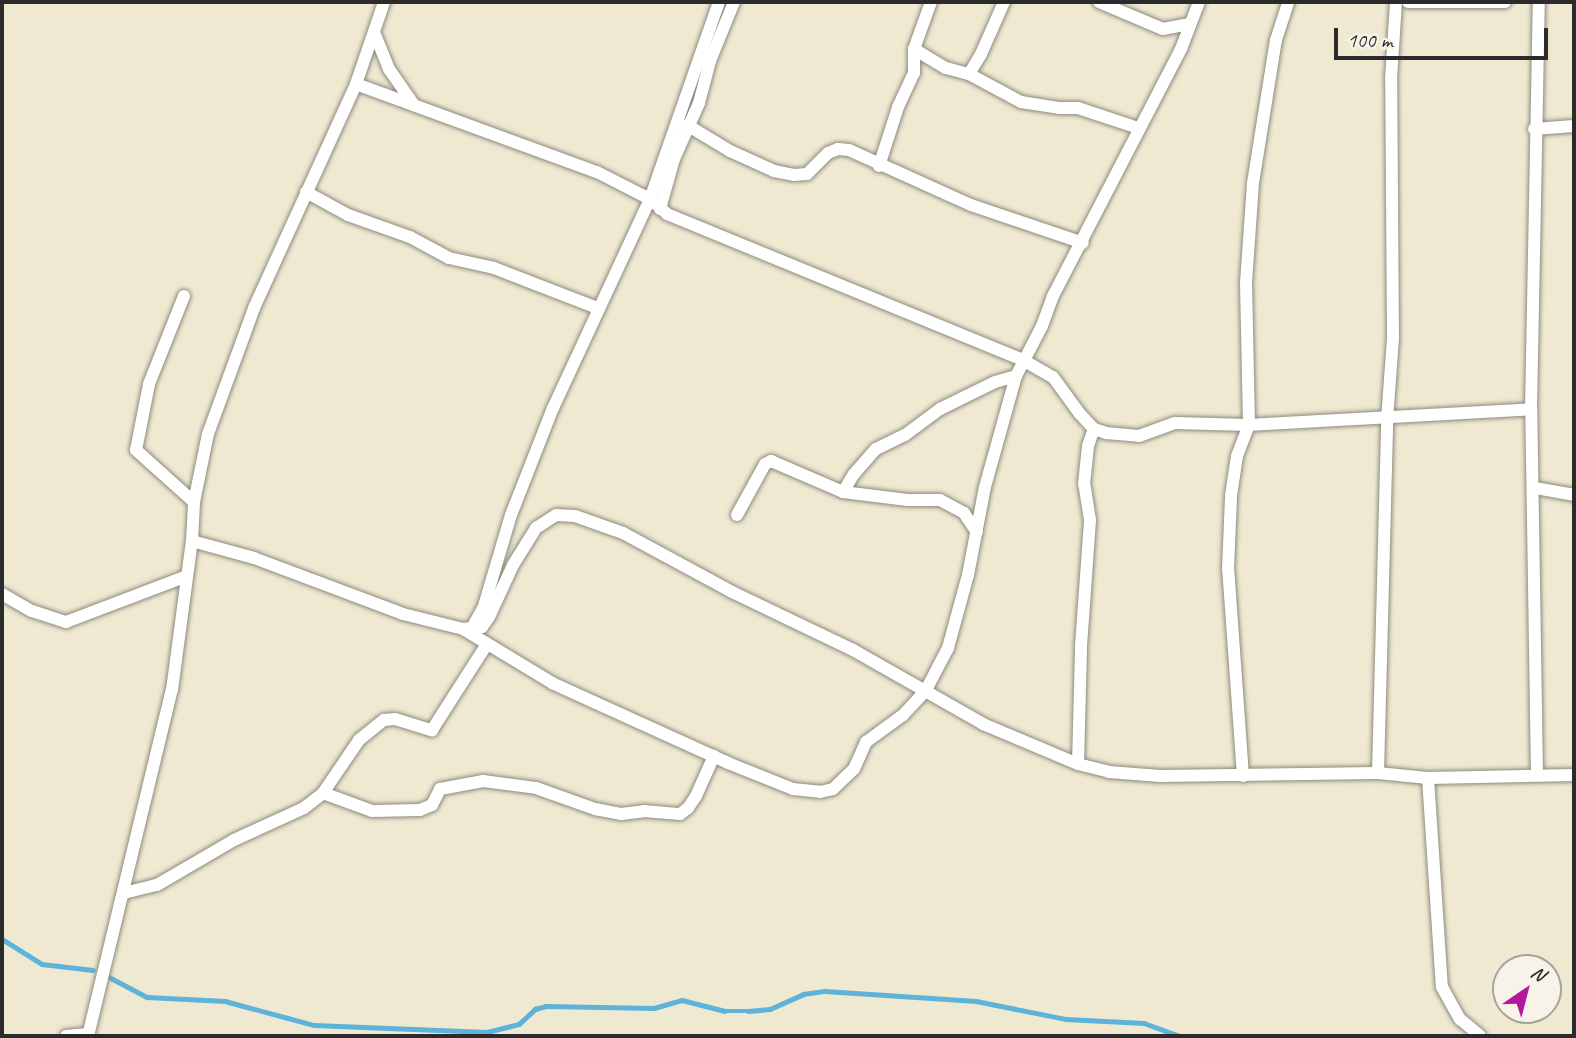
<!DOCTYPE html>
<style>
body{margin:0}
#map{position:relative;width:1576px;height:1038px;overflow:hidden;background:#efe9d2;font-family:Caveat,sans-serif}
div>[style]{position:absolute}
.stream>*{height:4.5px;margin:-2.25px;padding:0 2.25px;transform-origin:2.25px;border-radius:2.25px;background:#5db3d9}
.roads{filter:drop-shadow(0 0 2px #8d8a7e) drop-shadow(0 0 2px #8d8a7e)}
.minor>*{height:12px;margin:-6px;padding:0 6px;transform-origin:6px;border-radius:6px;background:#fff}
span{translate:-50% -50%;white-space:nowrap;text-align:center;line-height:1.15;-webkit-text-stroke:6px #f7f3e8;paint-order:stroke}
.frame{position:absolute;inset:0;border:4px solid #2b2b2b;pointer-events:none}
.north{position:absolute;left:1492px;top:954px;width:70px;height:70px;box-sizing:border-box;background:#f7f3e8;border:2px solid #a5a39c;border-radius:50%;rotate:35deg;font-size:19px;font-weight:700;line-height:28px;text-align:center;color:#2b2b2b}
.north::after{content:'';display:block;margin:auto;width:24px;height:32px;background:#b5179e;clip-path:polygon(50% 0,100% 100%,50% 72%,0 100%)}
.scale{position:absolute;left:1334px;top:28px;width:214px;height:32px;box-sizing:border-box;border:4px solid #2b2b2b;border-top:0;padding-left:9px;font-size:21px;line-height:24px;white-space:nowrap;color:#2b2b2b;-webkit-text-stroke:5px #f7f3e8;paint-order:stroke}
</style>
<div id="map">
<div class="stream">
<i style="left:2px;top:939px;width:47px;rotate:32deg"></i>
<i style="left:42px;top:964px;width:51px;rotate:6.7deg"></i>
<i style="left:109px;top:977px;width:43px;rotate:27.8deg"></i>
<i style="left:147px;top:997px;width:78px;rotate:2.9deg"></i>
<i style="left:225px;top:1001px;width:92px;rotate:15.1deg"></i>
<i style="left:314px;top:1025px;width:173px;rotate:2.3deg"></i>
<i style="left:487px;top:1032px;width:33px;rotate:-14deg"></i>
<i style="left:519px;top:1024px;width:22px;rotate:-43deg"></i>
<i style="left:535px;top:1009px;width:11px;rotate:-15deg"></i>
<i style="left:546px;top:1006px;width:108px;rotate:1.1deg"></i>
<i style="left:654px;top:1008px;width:29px;rotate:-16deg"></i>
<i style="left:682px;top:1000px;width:44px;rotate:14.3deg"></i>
<i style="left:725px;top:1011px;width:23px"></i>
<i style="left:748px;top:1011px;width:22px;rotate:-5deg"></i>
<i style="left:770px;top:1009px;width:36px;rotate:-24deg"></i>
<i style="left:803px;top:994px;width:22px;rotate:-8deg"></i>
<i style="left:825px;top:991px;width:151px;rotate:3.8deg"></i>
<i style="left:976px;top:1001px;width:92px;rotate:11.3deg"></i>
<i style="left:1066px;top:1019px;width:78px;rotate:2.9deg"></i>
<i style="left:1144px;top:1023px;width:38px;rotate:20deg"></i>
</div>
<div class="roads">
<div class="minor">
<i style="left:1099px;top:2px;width:69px;rotate:22.9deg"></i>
<i style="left:1163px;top:29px;width:26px;rotate:-11deg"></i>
<i style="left:1408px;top:2px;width:97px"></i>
<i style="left:374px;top:32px;width:40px;rotate:68deg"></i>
<i style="left:389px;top:69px;width:44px;rotate:55.2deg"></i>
<i style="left:914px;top:49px;width:37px;rotate:31deg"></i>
<i style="left:946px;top:68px;width:24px;rotate:15deg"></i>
<i style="left:969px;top:74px;width:59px;rotate:28.3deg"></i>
<i style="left:1021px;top:102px;width:38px;rotate:9deg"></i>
<i style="left:1059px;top:108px;width:19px"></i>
<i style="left:1078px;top:108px;width:63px;rotate:18.4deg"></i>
<i style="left:969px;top:74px;width:23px;rotate:-59deg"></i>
<i style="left:981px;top:54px;width:57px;rotate:-66.1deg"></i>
<i style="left:356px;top:84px;width:257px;rotate:20.1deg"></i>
<i style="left:597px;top:172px;width:59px;rotate:27deg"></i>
<i style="left:650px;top:199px;width:23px;rotate:41deg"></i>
<i style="left:667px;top:214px;width:385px;rotate:22.3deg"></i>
<i style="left:1023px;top:360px;width:34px;rotate:30deg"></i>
<i style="left:1053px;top:377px;width:46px;rotate:53.9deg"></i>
<i style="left:1080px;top:414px;width:21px;rotate:47deg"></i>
<i style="left:1094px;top:429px;width:13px;rotate:18deg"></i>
<i style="left:1106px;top:433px;width:33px;rotate:5deg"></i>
<i style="left:1139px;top:436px;width:38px;rotate:-20deg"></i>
<i style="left:1175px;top:423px;width:74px;rotate:1.5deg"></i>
<i style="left:1249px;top:425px;width:282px;rotate:-3.2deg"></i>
<i style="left:687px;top:125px;width:50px;rotate:31.2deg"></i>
<i style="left:730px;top:151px;width:48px;rotate:24.4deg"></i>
<i style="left:774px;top:171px;width:20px;rotate:11deg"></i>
<i style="left:794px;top:175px;width:13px;rotate:-4deg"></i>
<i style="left:807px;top:174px;width:30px;rotate:-45deg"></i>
<i style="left:828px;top:153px;width:11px;rotate:-22deg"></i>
<i style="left:838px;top:149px;width:11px;rotate:5deg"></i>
<i style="left:849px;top:150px;width:134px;rotate:24.3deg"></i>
<i style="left:971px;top:205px;width:118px;rotate:18.7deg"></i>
<i style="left:1534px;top:129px;width:40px;rotate:-4.3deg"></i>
<i style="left:879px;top:166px;width:62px;rotate:-72.1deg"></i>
<i style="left:898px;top:107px;width:38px;rotate:-65deg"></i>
<i style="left:914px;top:73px;width:24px;rotate:-90deg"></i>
<i style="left:914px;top:49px;width:50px;rotate:-70.1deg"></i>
<i style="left:306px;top:192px;width:48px;rotate:28.7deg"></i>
<i style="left:348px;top:215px;width:66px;rotate:19.5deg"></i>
<i style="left:410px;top:237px;width:44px;rotate:28.3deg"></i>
<i style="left:449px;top:258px;width:46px;rotate:12.5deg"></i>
<i style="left:494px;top:268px;width:110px;rotate:21.2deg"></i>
<i style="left:660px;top:209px;width:52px;rotate:-74.4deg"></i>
<i style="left:674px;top:159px;width:61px;rotate:-65.9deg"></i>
<i style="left:699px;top:103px;width:43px;rotate:-75.3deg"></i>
<i style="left:710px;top:61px;width:64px;rotate:-67.9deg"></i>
<i style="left:184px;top:296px;width:95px;rotate:111.7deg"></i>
<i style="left:149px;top:384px;width:67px;rotate:101.1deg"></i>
<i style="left:136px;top:450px;width:78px;rotate:41.9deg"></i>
<i style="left:1535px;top:488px;width:40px;rotate:10deg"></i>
<i style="left:843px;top:492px;width:21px;rotate:-59deg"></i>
<i style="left:854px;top:474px;width:33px;rotate:-49deg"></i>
<i style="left:876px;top:449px;width:32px;rotate:-26deg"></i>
<i style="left:905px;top:435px;width:44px;rotate:-36.6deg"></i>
<i style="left:940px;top:409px;width:61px;rotate:-26.1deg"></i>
<i style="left:995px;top:382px;width:22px;rotate:-16deg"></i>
<i style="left:737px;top:515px;width:58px;rotate:-61.2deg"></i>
<i style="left:765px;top:464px;width:7px;rotate:-27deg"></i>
<i style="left:771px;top:461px;width:78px;rotate:23.3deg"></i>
<i style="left:843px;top:492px;width:65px;rotate:7deg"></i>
<i style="left:908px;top:500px;width:32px"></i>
<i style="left:940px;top:500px;width:27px;rotate:28deg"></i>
<i style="left:964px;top:513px;width:23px;rotate:56deg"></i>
<i style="left:192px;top:541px;width:64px;rotate:15.3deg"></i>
<i style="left:254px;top:558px;width:159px;rotate:20.6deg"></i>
<i style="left:403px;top:614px;width:62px;rotate:14deg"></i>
<i style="left:463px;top:629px;width:9px;rotate:-6deg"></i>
<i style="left:472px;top:628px;width:25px;rotate:-61deg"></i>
<i style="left:484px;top:606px;width:95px;rotate:-73.5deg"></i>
<i style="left:511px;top:515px;width:115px;rotate:-68.6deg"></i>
<i style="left:553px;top:408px;width:230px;rotate:-65.1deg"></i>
<i style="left:650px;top:199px;width:209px;rotate:-70.7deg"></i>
<i style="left:2px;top:594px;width:34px;rotate:30deg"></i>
<i style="left:32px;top:611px;width:36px;rotate:18deg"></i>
<i style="left:66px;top:622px;width:129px;rotate:-20.8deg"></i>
<i style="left:472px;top:628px;width:10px;rotate:-6deg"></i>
<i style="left:482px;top:627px;width:12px;rotate:-55deg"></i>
<i style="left:489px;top:617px;width:57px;rotate:-65.2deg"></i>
<i style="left:513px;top:565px;width:44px;rotate:-58.1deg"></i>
<i style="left:536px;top:528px;width:24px;rotate:-33deg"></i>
<i style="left:556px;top:515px;width:19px;rotate:3deg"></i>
<i style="left:575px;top:516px;width:51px;rotate:19.5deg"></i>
<i style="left:623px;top:533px;width:124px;rotate:28.4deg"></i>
<i style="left:732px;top:592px;width:134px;rotate:25.6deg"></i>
<i style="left:853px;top:650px;width:150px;rotate:29.6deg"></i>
<i style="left:983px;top:724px;width:103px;rotate:22.8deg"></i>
<i style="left:1078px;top:764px;width:32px;rotate:14deg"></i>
<i style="left:1109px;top:772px;width:51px;rotate:4.5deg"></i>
<i style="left:1160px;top:776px;width:218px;rotate:-0.8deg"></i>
<i style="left:1378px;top:773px;width:50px;rotate:5.7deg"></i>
<i style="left:1428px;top:778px;width:146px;rotate:-1.2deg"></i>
<i style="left:463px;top:629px;width:104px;rotate:31.2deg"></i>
<i style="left:552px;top:683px;width:193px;rotate:24.4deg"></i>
<i style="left:728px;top:763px;width:70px;rotate:21.8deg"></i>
<i style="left:793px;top:789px;width:27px;rotate:6deg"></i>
<i style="left:820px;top:792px;width:13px;rotate:-13deg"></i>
<i style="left:833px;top:789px;width:29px;rotate:-44deg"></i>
<i style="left:854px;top:769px;width:30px;rotate:-66deg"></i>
<i style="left:866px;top:742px;width:46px;rotate:-36.1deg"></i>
<i style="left:903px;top:715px;width:34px;rotate:-47deg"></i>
<i style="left:926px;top:690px;width:47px;rotate:-62.4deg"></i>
<i style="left:948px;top:648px;width:76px;rotate:-74.7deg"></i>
<i style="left:968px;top:575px;width:90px;rotate:-79.1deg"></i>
<i style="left:985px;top:487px;width:115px;rotate:-74.4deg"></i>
<i style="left:1016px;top:376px;width:56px;rotate:-62.5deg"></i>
<i style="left:1042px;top:326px;width:32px;rotate:-70deg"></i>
<i style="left:1053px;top:296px;width:278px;rotate:-62.6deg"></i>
<i style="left:1181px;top:49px;width:50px;rotate:-69deg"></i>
<i style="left:1078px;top:764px;width:118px;rotate:-88.5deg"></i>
<i style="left:1081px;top:646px;width:126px;rotate:-85.9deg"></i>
<i style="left:1090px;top:520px;width:36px;rotate:-99deg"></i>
<i style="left:1084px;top:484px;width:38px;rotate:-84deg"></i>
<i style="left:1088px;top:446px;width:18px;rotate:-71deg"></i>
<i style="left:1378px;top:773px;width:353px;rotate:-88.5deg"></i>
<i style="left:1387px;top:420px;width:81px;rotate:-85.8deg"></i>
<i style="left:1393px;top:339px;width:260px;rotate:-90.4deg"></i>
<i style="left:1391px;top:79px;width:77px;rotate:-86.3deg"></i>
<i style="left:1537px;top:775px;width:366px;rotate:-90.9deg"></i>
<i style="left:1531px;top:409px;width:407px;rotate:-88.9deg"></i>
<i style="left:1243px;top:776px;width:208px;rotate:-94.1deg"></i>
<i style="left:1228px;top:569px;width:73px;rotate:-87.6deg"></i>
<i style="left:1231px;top:496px;width:40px;rotate:-81.5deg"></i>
<i style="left:1237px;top:456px;width:33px;rotate:-69deg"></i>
<i style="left:1249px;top:425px;width:142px;rotate:-91.2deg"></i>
<i style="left:1246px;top:283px;width:100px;rotate:-86deg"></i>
<i style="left:1253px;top:183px;width:145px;rotate:-80.9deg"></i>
<i style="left:1276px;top:40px;width:40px;rotate:-72deg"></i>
<i style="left:1428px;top:778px;width:209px;rotate:86.2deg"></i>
<i style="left:1442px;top:987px;width:37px;rotate:61deg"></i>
<i style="left:1460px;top:1019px;width:26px;rotate:40deg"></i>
<i style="left:323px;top:793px;width:52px;rotate:20.2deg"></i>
<i style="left:372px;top:811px;width:48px;rotate:-1.2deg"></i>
<i style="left:420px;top:810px;width:13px;rotate:-23deg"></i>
<i style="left:432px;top:805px;width:18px;rotate:-63deg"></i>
<i style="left:440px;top:789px;width:44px;rotate:-10.5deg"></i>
<i style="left:483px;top:781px;width:53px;rotate:7.5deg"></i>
<i style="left:536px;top:788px;width:63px;rotate:19.6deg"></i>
<i style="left:595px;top:809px;width:26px;rotate:11deg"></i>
<i style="left:621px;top:814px;width:23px;rotate:-7deg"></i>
<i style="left:644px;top:811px;width:36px;rotate:5deg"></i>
<i style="left:680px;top:814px;width:10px;rotate:-37deg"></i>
<i style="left:688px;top:808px;width:14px;rotate:-56deg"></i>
<i style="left:696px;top:796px;width:44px;rotate:-65.8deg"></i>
<i style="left:124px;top:893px;width:34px;rotate:-14deg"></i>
<i style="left:157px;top:885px;width:89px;rotate:-30.3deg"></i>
<i style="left:234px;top:840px;width:77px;rotate:-24.6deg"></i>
<i style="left:304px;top:808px;width:24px;rotate:-38deg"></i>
<i style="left:323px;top:793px;width:64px;rotate:-55.8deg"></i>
<i style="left:359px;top:740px;width:32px;rotate:-39deg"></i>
<i style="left:384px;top:720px;width:11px;rotate:-5deg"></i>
<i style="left:395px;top:719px;width:39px;rotate:17deg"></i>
<i style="left:432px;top:730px;width:102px;rotate:-57.4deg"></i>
<i style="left:66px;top:1036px;width:22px;rotate:-5deg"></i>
<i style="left:88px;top:1036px;width:356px;rotate:-76.4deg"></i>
<i style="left:172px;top:690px;width:150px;rotate:-82.4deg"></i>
<i style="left:192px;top:541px;width:39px;rotate:-87deg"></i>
<i style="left:194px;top:502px;width:69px;rotate:-78.4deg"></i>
<i style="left:208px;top:434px;width:134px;rotate:-69.9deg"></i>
<i style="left:254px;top:308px;width:246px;rotate:-65.5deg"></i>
<i style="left:356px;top:84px;width:87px;rotate:-71.1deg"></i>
</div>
</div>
<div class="frame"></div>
<div class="north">N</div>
<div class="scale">100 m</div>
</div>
